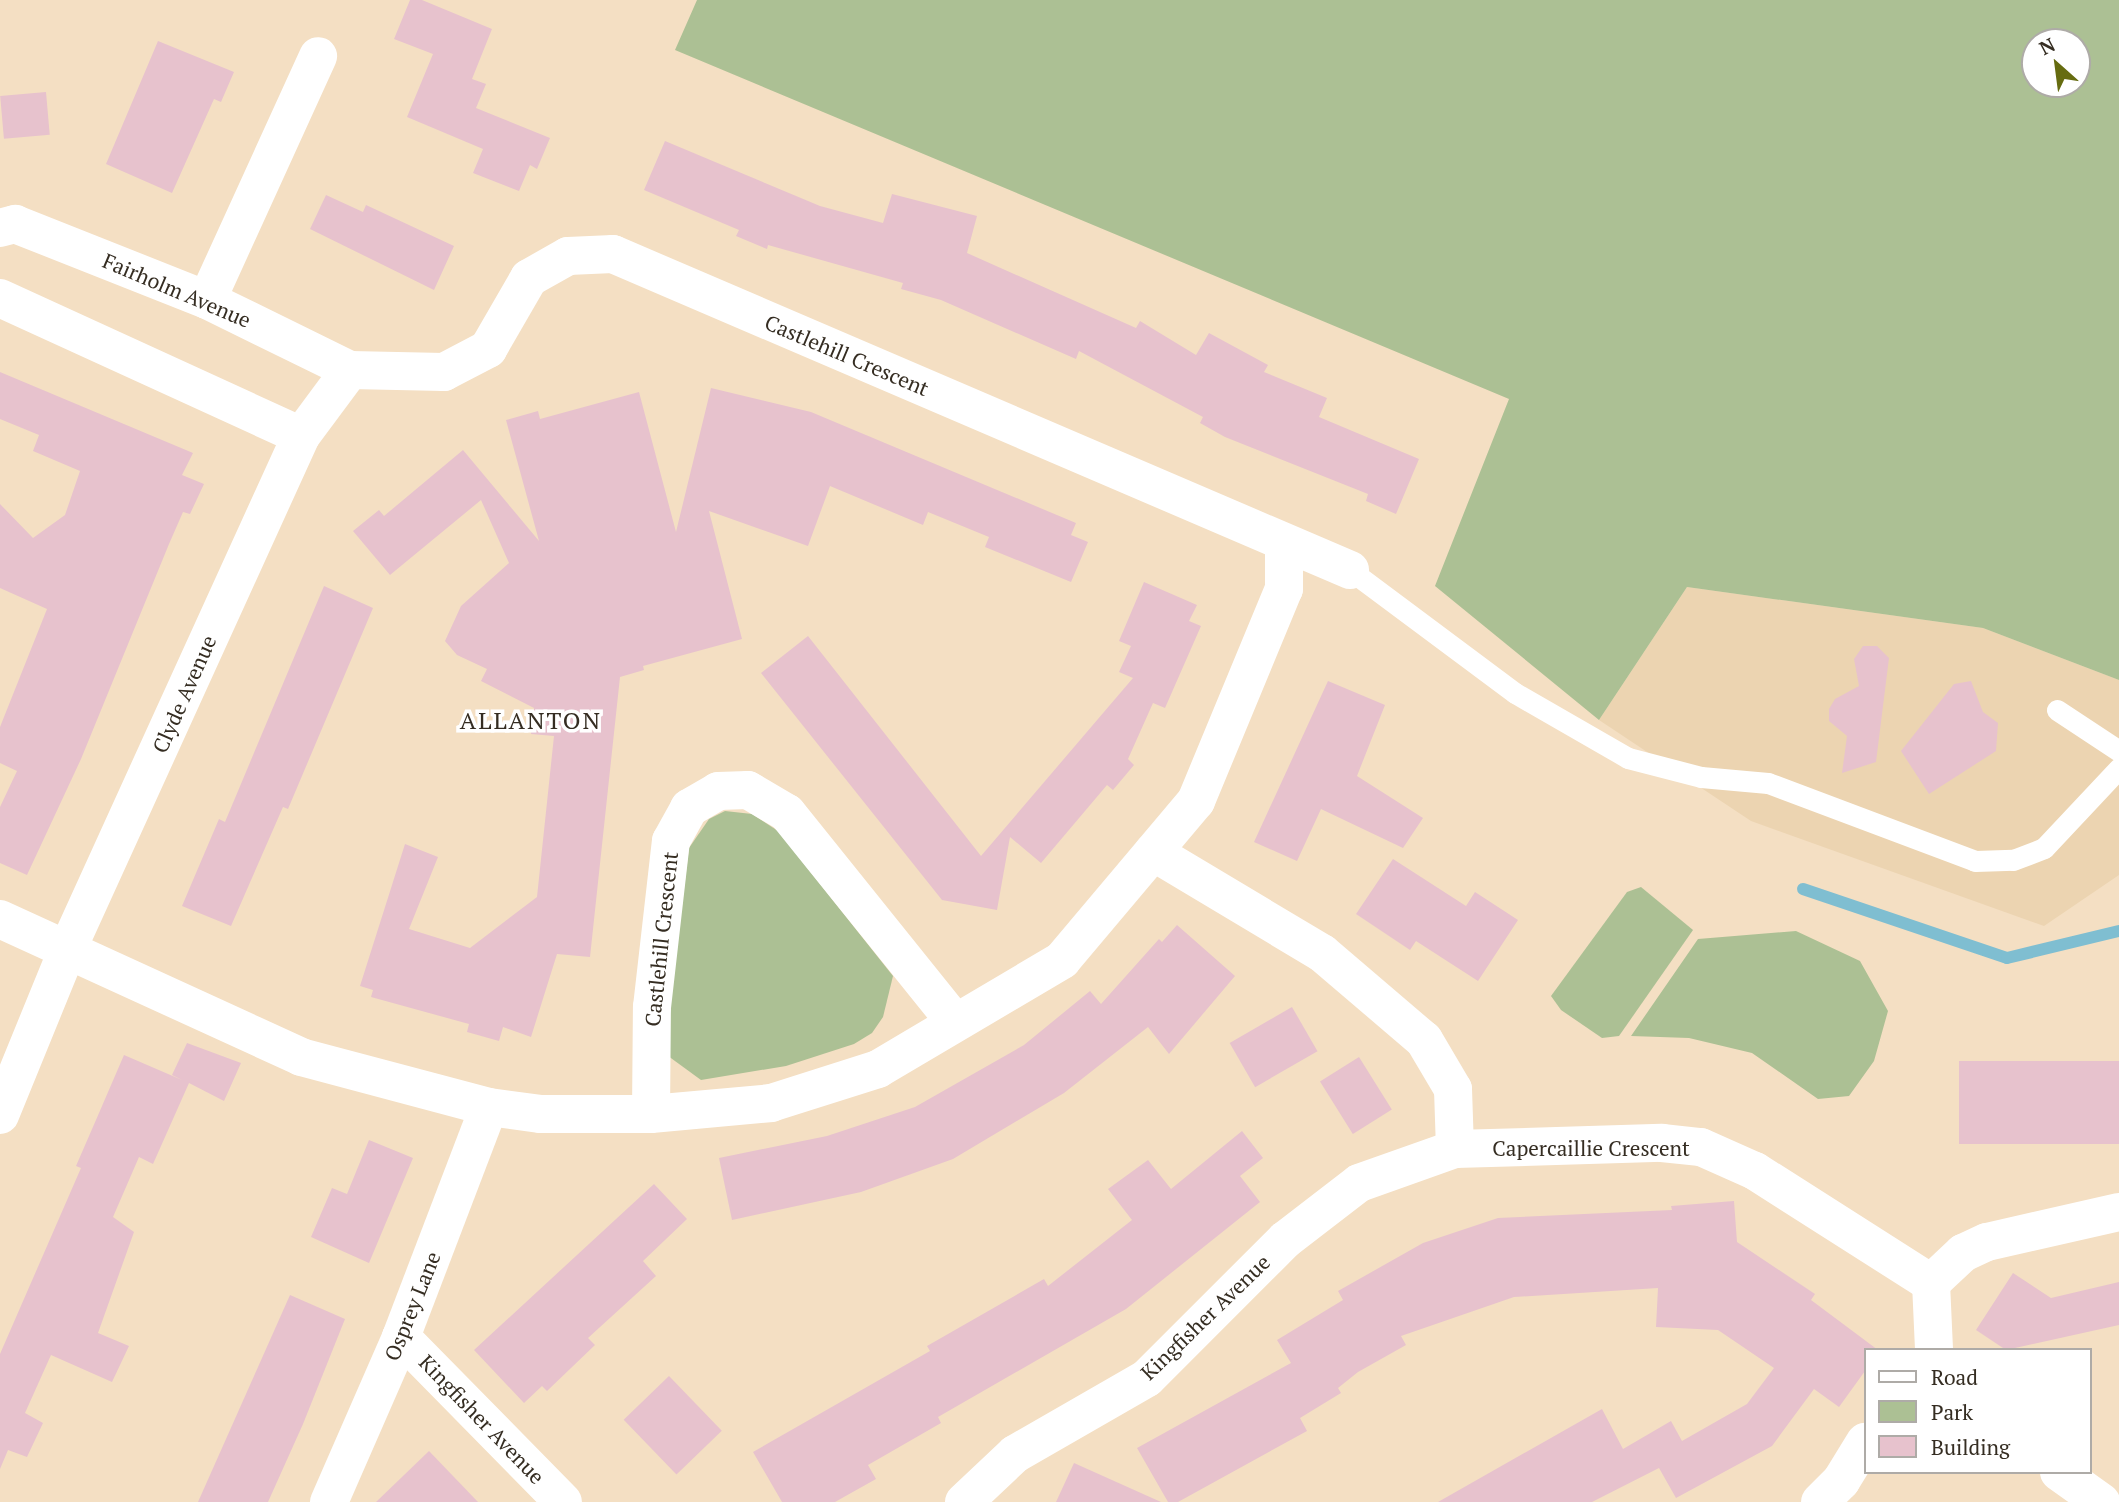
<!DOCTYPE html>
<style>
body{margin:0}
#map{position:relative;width:2119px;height:1502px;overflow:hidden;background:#f4dfc3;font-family:"PT Serif",serif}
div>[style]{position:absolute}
.built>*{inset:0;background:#ecd4b1}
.green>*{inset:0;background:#acc094}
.stream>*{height:12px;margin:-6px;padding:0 6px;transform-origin:6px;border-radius:6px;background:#7fbed1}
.building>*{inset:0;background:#e7c2cd;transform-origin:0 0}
.service>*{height:21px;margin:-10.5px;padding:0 10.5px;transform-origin:10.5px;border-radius:10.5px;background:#fff}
.minor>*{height:38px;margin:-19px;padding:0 19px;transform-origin:19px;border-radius:19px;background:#fff}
span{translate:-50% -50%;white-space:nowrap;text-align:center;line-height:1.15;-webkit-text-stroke:7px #fff;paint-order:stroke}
.street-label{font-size:21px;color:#352d22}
.quarter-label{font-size:24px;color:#352d22;letter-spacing:2px}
.legend{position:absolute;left:1864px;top:1348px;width:228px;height:126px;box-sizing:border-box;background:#fff;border:2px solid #aeaba7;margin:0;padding:9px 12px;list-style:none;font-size:21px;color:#352d22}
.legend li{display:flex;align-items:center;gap:14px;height:35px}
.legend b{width:35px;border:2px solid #aeaba7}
.north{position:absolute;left:2021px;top:28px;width:70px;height:70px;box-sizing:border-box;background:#fff;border:2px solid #aeaba7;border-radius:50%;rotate:332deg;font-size:19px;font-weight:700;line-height:28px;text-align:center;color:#352d22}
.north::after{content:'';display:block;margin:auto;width:24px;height:32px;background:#666c10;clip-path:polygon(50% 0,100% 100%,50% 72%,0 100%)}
</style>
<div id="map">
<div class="built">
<i style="clip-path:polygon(1687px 587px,1983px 628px,2119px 680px,2119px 875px,2044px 926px,1751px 821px,1599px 720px)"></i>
</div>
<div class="green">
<i style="clip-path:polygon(evenodd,697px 0,2119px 0,2119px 680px,1983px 628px,1687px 587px,1599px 720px,1435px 586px,1509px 399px,675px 50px,697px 0,2077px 42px,2077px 84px,2035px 84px,2035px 42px,2077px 42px)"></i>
<i style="clip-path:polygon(725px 811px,752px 814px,778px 831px,893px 976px,883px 1017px,872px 1033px,854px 1044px,786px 1066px,701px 1080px,664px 1053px,689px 848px,709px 819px)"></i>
<i style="clip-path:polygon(1641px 887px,1693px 930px,1619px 1036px,1602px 1038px,1561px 1010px,1551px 996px,1627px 892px)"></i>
<i style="clip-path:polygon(1796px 931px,1860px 961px,1888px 1011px,1874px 1061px,1849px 1096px,1818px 1099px,1752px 1053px,1689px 1038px,1631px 1036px,1698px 939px)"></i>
</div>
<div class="stream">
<i style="left:1803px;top:889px;width:215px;rotate:18.7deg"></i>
<i style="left:2007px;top:958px;width:115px;rotate:-13.6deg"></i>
</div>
<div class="building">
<i style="clip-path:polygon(410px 0,422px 0,492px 29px,472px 79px,486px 84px,476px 108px,550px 138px,537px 169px,530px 165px,519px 191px,473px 173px,483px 149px,407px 117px,433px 54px,394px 39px)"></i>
<i style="clip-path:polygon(158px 41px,234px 72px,221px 102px,214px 99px,172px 193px,106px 164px)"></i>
<i style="left:46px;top:92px;width:43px;height:46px;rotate:85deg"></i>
<i style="clip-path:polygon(665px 141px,820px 206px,883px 223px,892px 194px,977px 216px,967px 253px,1136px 328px,1140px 321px,1196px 355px,1209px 333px,1268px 365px,1264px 372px,1327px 398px,1319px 417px,1419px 459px,1396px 514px,1366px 501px,1368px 494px,1225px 437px,1200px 423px,1203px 417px,1079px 351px,1076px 359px,941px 300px,901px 289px,903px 283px,768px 245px,767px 249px,736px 236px,739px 230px,644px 190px)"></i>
<i style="clip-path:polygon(326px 195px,363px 212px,366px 205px,454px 246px,434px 290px,310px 229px)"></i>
<i style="clip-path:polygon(0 372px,193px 453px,182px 475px,204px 484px,190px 514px,183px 512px,169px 544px,81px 759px,27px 875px,0 863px,0 807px,17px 771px,0 763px,0 727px,47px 609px,0 588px,0 504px,33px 538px,65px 515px,80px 471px,33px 451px,39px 435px,0 419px)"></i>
<i style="clip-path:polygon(711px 388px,811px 412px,1076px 523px,1071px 535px,1088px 542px,1071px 582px,985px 547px,989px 537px,928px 512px,923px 525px,830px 486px,808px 546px,709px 511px,742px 639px,643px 666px,644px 670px,620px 677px,590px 957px,557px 954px,531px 1037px,503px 1027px,499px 1041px,467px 1032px,469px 1024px,371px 997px,373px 990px,360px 986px,405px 844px,438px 857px,409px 929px,470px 948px,537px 897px,554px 736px,531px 734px,534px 708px,481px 681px,487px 669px,457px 655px,445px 641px,461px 606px,509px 563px,481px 500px,390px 575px,353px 531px,379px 510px,384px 516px,463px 450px,539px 541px,506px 420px,538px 411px,540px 419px,639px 392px,676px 532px)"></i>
<i style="clip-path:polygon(1144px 582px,1197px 605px,1189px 621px,1201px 626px,1165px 708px,1153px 703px,1128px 759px,1134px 765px,1113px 790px,1107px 785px,1041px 863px,1010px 837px,997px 910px,942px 900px,761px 673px,808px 636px,981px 856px,1133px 678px,1119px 672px,1131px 646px,1119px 641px)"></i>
<i style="clip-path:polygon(324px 586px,373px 608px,288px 809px,283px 807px,231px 926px,182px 906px,219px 819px,225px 822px)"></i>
<i style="clip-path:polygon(1863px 646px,1877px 646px,1889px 658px,1876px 762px,1842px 773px,1847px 736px,1829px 721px,1829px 709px,1835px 699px,1859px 686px,1854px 659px)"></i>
<i style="clip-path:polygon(1328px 681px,1385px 705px,1357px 776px,1423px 818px,1403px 848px,1321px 809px,1297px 861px,1254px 842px)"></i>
<i style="clip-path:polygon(1971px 681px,1983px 712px,1998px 723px,1996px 751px,1929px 794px,1901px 751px,1954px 684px)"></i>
<i style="clip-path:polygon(1393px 859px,1466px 906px,1475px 892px,1518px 920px,1478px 981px,1416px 941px,1410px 950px,1356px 914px)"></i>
<i style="clip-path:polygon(1177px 925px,1235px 976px,1169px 1054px,1148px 1027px,1064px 1093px,953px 1159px,861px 1192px,732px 1220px,719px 1158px,827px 1136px,915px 1107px,1024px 1045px,1090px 991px,1101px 1004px,1159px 939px,1162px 942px)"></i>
<i style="left:1292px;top:1007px;width:51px;height:72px;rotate:60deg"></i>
<i style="clip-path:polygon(187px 1043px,241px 1063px,224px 1101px,189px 1083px,153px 1164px,139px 1157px,113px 1217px,134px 1232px,98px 1333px,129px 1346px,112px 1382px,51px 1355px,25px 1413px,43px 1423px,27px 1457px,8px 1450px,0 1469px,0 1354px,81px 1168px,76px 1166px,99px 1113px,124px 1055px,182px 1080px,172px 1075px)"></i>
<i style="left:1359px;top:1057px;width:62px;height:46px;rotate:58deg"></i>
<i style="left:2119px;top:1061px;width:83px;height:160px;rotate:90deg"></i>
<i style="clip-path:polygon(1242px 1131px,1263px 1158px,1240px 1176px,1260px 1202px,1126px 1309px,938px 1417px,941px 1423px,868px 1465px,876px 1479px,835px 1502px,782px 1502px,753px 1452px,930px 1351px,927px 1346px,1044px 1279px,1048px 1286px,1132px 1220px,1108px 1189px,1148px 1160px,1171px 1189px)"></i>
<i style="clip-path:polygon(369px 1140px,413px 1158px,369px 1263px,311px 1237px,332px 1188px,347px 1194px)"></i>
<i style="clip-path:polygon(654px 1184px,687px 1219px,643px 1261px,656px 1276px,588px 1338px,595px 1345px,547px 1391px,542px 1386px,524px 1403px,474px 1350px)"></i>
<i style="clip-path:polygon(1734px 1201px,1737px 1242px,1815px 1294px,1811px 1300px,1878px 1350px,1865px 1350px,1865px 1371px,1839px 1407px,1814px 1389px,1772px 1446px,1676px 1498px,1659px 1468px,1592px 1502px,1438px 1502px,1602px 1409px,1623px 1449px,1671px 1421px,1682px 1441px,1747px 1404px,1774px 1368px,1718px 1330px,1656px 1327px,1658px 1288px,1514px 1297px,1401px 1336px,1406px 1345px,1358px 1372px,1338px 1388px,1341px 1393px,1300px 1418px,1307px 1431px,1178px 1502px,1168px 1502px,1137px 1448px,1291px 1363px,1277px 1340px,1343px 1300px,1338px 1291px,1423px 1243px,1498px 1218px,1672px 1210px,1671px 1206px)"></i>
<i style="clip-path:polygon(2013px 1273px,2051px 1298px,2119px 1282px,2119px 1325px,2006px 1350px,1976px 1330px)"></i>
<i style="clip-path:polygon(290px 1295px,345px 1319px,303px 1424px,268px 1502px,198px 1502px)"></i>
<i style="left:669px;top:1376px;width:76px;height:63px;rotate:46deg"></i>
<i style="clip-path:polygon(429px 1451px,478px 1502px,376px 1502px)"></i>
<i style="clip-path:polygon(1074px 1463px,1161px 1502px,1056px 1502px)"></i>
</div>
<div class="service">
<i style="left:1350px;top:570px;width:206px;rotate:36.7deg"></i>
<i style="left:1515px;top:693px;width:130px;rotate:29.9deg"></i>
<i style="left:1628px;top:758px;width:75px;rotate:14.6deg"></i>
<i style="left:1701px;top:777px;width:67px;rotate:5.1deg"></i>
<i style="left:1768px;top:783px;width:221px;rotate:20.6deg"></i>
<i style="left:1975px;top:861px;width:38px;rotate:-2deg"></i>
<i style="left:2013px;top:860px;width:33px;rotate:-21deg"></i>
<i style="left:2044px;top:848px;width:110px;rotate:-46.8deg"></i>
<i style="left:2057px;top:710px;width:74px;rotate:33.5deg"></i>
</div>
<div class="minor">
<i style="left:0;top:228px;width:16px;rotate:-15deg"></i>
<i style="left:15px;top:224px;width:206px;rotate:21.6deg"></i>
<i style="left:207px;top:300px;width:159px;rotate:26.1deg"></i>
<i style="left:350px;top:370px;width:94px;rotate:1.2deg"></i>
<i style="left:444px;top:372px;width:50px;rotate:-27.6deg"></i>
<i style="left:488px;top:349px;width:82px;rotate:-60deg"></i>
<i style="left:529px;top:278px;width:45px;rotate:-29.4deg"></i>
<i style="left:568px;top:256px;width:45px;rotate:-2.5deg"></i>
<i style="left:613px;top:254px;width:802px;rotate:23.21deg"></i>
<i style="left:0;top:298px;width:331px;rotate:24.6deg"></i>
<i style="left:207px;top:300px;width:268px;rotate:-65.5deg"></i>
<i style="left:1153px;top:852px;width:197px;rotate:30.9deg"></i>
<i style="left:1322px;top:953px;width:134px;rotate:40.5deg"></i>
<i style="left:1424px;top:1040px;width:57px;rotate:59.4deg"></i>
<i style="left:1453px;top:1089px;width:60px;rotate:88.1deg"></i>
<i style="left:0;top:919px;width:331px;rotate:24.6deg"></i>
<i style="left:301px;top:1057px;width:195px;rotate:14.9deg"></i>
<i style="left:489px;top:1107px;width:51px;rotate:7.8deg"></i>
<i style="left:540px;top:1114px;width:111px"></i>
<i style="left:651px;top:1114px;width:121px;rotate:-5.2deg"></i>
<i style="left:771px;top:1103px;width:112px;rotate:-17.6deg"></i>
<i style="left:878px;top:1069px;width:214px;rotate:-30.6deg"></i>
<i style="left:1062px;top:960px;width:208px;rotate:-49.9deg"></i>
<i style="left:1196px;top:801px;width:230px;rotate:-67.5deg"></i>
<i style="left:1284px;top:589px;width:46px;rotate:-90deg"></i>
<i style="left:651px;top:1114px;width:107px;rotate:-89.5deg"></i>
<i style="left:652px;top:1007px;width:167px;rotate:-83.5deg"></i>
<i style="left:671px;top:841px;width:38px;rotate:-61deg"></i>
<i style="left:689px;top:808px;width:34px;rotate:-30deg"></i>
<i style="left:718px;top:791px;width:30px;rotate:-2deg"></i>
<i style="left:748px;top:790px;width:45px;rotate:30.5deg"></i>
<i style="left:787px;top:813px;width:267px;rotate:51.2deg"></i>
<i style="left:0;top:1115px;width:180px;rotate:-67.8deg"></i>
<i style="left:68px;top:948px;width:563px;rotate:-65.53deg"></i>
<i style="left:301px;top:436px;width:82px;rotate:-53.4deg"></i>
<i style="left:1931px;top:1283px;width:44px;rotate:-43.2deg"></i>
<i style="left:1963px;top:1253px;width:26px;rotate:-25deg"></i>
<i style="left:1987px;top:1242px;width:135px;rotate:-12.8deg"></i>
<i style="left:1931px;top:1283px;width:67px;rotate:87.4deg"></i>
<i style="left:401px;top:1337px;width:231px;rotate:45.5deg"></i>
<i style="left:2059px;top:1472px;width:52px;rotate:35.5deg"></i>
<i style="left:329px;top:1502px;width:180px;rotate:-66.4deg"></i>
<i style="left:401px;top:1337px;width:246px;rotate:-69.1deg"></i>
<i style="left:964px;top:1502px;width:70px;rotate:-43.3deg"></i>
<i style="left:1015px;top:1454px;width:152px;rotate:-29.9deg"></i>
<i style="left:1147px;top:1378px;width:195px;rotate:-45deg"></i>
<i style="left:1285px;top:1240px;width:93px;rotate:-37.6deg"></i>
<i style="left:1359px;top:1183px;width:102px;rotate:-19.5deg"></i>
<i style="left:1455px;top:1149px;width:207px;rotate:-1.7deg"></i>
<i style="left:1662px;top:1143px;width:39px;rotate:6deg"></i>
<i style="left:1701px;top:1147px;width:59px;rotate:24deg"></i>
<i style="left:1755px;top:1171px;width:209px;rotate:32.5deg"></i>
<i style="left:1820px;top:1502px;width:30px;rotate:-45deg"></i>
<i style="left:1841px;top:1481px;width:46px;rotate:-58.4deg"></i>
</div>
<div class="street-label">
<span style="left:177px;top:290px;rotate:23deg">Fairholm Avenue</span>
<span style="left:847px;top:355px;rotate:23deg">Castlehill Crescent</span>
<span style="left:184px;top:694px;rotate:-66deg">Clyde Avenue</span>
<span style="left:661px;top:939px;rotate:-84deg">Castlehill Crescent</span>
<span style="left:1591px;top:1148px">Capercaillie Crescent</span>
<span style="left:412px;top:1306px;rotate:-68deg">Osprey Lane</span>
<span style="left:1205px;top:1317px;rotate:-44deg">Kingfisher Avenue</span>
<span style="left:482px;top:1419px;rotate:46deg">Kingfisher Avenue</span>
</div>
<div class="quarter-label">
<span style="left:531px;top:721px">ALLANTON</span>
</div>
<ul class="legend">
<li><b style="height:9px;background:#fff"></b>Road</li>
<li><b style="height:19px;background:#acc094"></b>Park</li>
<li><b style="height:19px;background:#e7c2cd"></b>Building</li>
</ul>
<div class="north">N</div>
</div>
